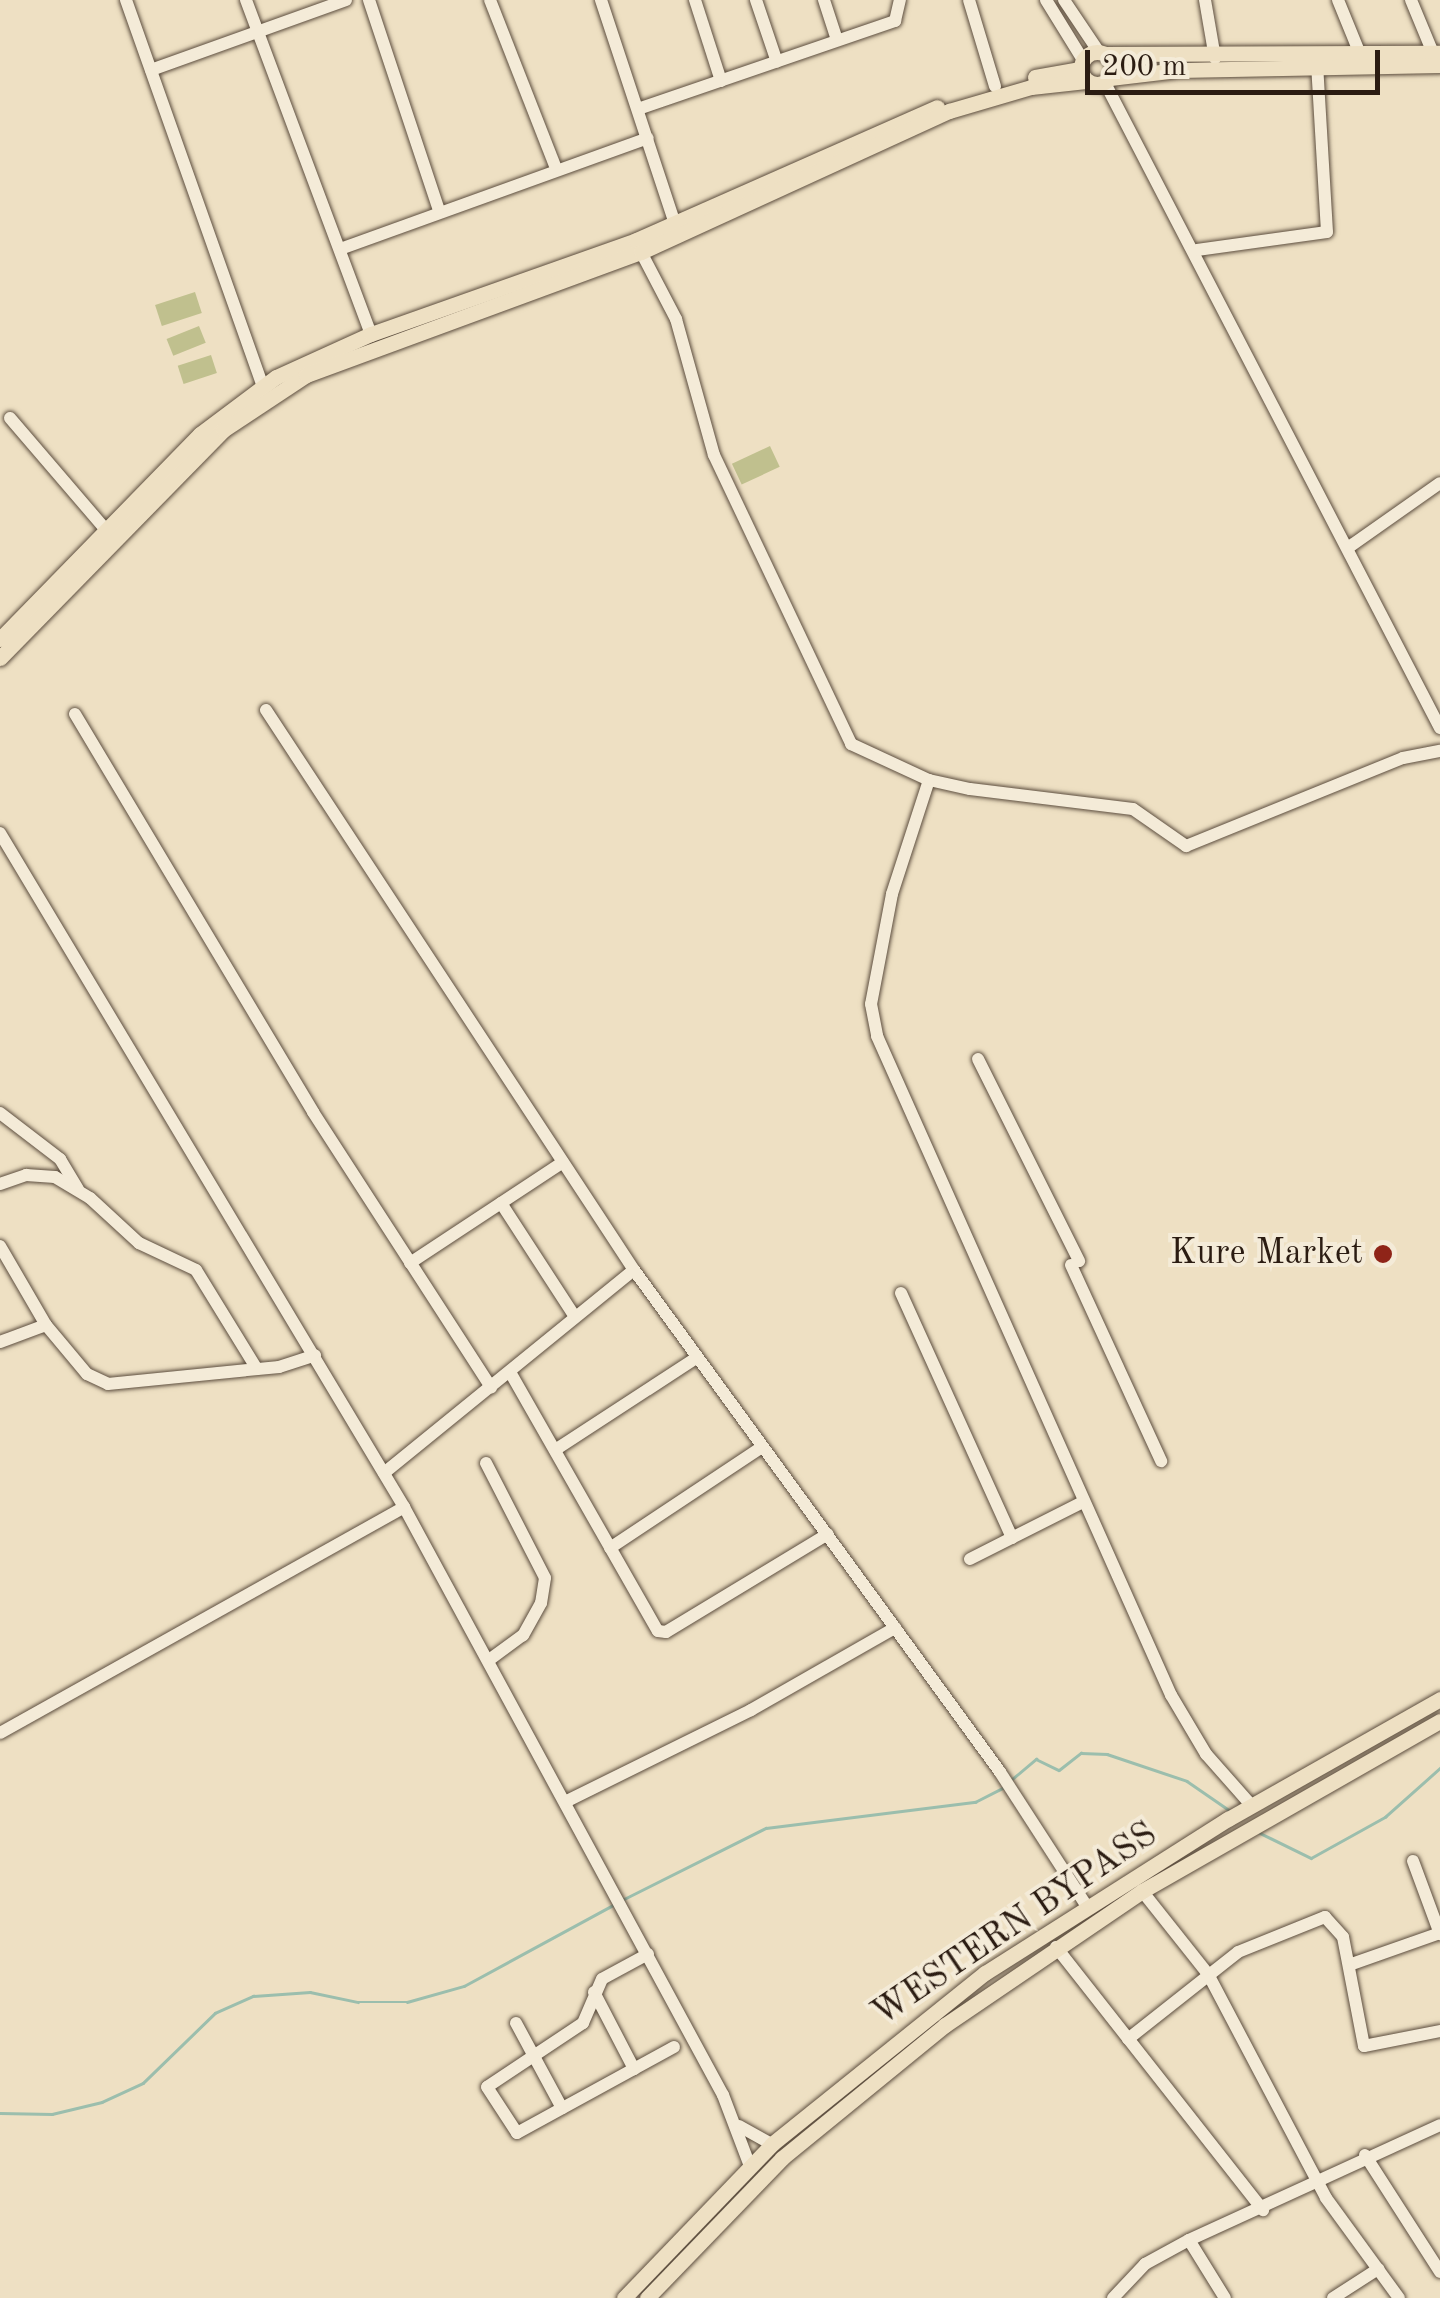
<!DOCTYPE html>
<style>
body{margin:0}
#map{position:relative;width:1440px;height:2298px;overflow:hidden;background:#eee0c3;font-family:"Old Standard TT",serif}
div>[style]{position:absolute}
.green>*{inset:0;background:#c0c08e;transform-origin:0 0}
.stream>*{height:2.5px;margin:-1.25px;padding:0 1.25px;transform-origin:1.25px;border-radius:1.25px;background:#9bbead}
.roads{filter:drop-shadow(0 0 2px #5c4d3e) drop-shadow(0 0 2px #5c4d3e)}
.minor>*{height:12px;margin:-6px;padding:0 6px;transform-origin:6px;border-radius:6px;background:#f4ebd8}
.major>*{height:15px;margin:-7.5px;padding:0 7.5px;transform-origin:7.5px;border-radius:7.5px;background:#eee0c3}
.major>.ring{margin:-7.5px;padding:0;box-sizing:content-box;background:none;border:15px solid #eee0c3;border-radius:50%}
.dots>*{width:28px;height:28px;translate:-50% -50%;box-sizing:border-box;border:5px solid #f4ebd8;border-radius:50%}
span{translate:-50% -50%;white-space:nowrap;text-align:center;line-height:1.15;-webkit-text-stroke:8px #f4ebd8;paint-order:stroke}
.poi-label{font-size:35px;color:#2b1c12}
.right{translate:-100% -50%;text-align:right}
.street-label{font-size:35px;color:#2b1c12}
.scale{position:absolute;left:1085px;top:50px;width:295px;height:45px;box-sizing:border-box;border:5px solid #2b1c12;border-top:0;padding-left:12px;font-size:30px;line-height:35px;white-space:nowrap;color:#2b1c12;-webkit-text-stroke:8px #f4ebd8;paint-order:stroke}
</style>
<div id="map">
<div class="green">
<i style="left:195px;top:292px;width:22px;height:42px;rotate:72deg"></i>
<i style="left:199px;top:326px;width:18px;height:35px;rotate:68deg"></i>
<i style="left:211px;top:355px;width:19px;height:35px;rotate:72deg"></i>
<i style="left:770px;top:446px;width:23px;height:42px;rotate:65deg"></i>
</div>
<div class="stream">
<i style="left:1011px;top:1780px;width:33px;rotate:-40deg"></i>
<i style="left:1036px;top:1759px;width:25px;rotate:26deg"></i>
<i style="left:1059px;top:1770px;width:28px;rotate:-38deg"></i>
<i style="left:1081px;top:1753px;width:26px;rotate:2deg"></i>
<i style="left:1107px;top:1754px;width:84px;rotate:18.6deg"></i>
<i style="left:1187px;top:1781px;width:55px;rotate:34.6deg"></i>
<i style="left:1258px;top:1832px;width:59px;rotate:26.1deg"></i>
<i style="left:1311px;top:1858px;width:85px;rotate:-29deg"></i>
<i style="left:1385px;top:1817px;width:74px;rotate:-41.7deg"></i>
<i style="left:622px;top:1900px;width:161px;rotate:-26.6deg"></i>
<i style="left:766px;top:1828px;width:211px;rotate:-7.1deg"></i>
<i style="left:975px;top:1802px;width:35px;rotate:-27deg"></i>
<i style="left:0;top:2113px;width:52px;rotate:1.1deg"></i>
<i style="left:52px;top:2114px;width:51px;rotate:-13.5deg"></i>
<i style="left:102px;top:2102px;width:45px;rotate:-24.9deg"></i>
<i style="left:143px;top:2083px;width:100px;rotate:-44.2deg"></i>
<i style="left:215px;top:2013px;width:42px;rotate:-24.1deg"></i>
<i style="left:253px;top:1996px;width:57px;rotate:-4deg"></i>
<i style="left:310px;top:1992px;width:49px;rotate:11.8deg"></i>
<i style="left:358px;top:2002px;width:49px"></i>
<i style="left:407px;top:2002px;width:59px;rotate:-15.7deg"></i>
<i style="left:464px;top:1986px;width:172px;rotate:-28.5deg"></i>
</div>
<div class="roads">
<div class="minor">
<i style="left:126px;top:0;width:408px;rotate:70.5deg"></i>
<i style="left:246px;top:0;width:357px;rotate:69.5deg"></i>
<i style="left:369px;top:0;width:221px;rotate:71.6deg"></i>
<i style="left:490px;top:0;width:180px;rotate:68.6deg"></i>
<i style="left:601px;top:0;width:236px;rotate:71.7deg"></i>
<i style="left:695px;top:0;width:85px;rotate:72.2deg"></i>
<i style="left:756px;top:0;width:65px;rotate:71.3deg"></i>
<i style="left:824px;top:0;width:42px;rotate:72deg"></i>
<i style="left:969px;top:0;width:90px;rotate:73.2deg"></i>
<i style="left:1046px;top:0;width:70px;rotate:58.3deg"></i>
<i style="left:1064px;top:0;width:63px;rotate:56.1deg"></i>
<i style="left:1205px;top:0;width:59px;rotate:80.2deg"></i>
<i style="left:1338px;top:0;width:58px;rotate:67.8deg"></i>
<i style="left:1411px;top:0;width:57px;rotate:67.5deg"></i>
<i style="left:151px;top:70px;width:207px;rotate:-19.7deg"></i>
<i style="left:1105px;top:83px;width:727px;rotate:62.55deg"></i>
<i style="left:638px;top:109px;width:272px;rotate:-18.9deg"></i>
<i style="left:895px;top:21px;width:22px;rotate:-77deg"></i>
<i style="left:340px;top:249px;width:327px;rotate:-19.8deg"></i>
<i style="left:1197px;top:250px;width:131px;rotate:-7.9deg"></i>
<i style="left:1327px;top:232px;width:166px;rotate:-93.4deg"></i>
<i style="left:641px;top:252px;width:76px;rotate:62.4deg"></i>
<i style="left:676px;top:319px;width:141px;rotate:74.4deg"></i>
<i style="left:714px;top:455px;width:320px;rotate:64.6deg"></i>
<i style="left:851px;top:744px;width:86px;rotate:24.8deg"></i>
<i style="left:929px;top:780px;width:42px;rotate:12.4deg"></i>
<i style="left:970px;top:789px;width:164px;rotate:7deg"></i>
<i style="left:1133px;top:809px;width:65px;rotate:34.9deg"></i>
<i style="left:1186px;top:846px;width:234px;rotate:-22.1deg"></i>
<i style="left:1403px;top:758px;width:38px;rotate:-11deg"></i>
<i style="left:10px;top:418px;width:148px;rotate:49.4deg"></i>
<i style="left:1349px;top:547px;width:111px;rotate:-35.1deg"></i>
<i style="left:266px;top:710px;width:670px;rotate:56.69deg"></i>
<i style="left:634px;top:1270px;width:621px;rotate:53.9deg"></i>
<i style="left:1000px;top:1772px;width:158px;rotate:57.1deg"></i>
<i style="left:75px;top:714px;width:464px;rotate:59.1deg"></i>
<i style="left:313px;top:1112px;width:328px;rotate:57.1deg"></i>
<i style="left:929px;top:780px;width:120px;rotate:108deg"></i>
<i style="left:892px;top:894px;width:112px;rotate:100.8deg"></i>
<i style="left:871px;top:1004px;width:33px;rotate:79deg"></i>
<i style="left:877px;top:1036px;width:722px;rotate:65.96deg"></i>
<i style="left:1171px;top:1695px;width:69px;rotate:59.3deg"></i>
<i style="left:1206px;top:1754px;width:69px;rotate:48.5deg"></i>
<i style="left:0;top:833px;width:786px;rotate:59.06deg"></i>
<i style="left:404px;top:1507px;width:669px;rotate:61.52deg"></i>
<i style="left:723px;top:2095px;width:76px;rotate:69.2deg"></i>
<i style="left:978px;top:1059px;width:226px;rotate:63.4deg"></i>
<i style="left:0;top:1113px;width:76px;rotate:37.5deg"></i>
<i style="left:60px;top:1159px;width:35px;rotate:59deg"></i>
<i style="left:0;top:1184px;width:28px;rotate:-19deg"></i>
<i style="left:26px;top:1175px;width:29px;rotate:4deg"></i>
<i style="left:55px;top:1177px;width:41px;rotate:31deg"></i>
<i style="left:90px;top:1198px;width:67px;rotate:42.6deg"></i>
<i style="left:139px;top:1243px;width:63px;rotate:25.3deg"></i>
<i style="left:196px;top:1270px;width:116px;rotate:58.4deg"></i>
<i style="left:501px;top:1203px;width:136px;rotate:57deg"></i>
<i style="left:0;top:1246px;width:91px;rotate:59.8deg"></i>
<i style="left:410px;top:1263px;width:183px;rotate:-33.4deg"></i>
<i style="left:1071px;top:1265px;width:216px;rotate:65.3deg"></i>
<i style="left:901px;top:1293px;width:269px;rotate:65.6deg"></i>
<i style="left:0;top:1342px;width:49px;rotate:-20.3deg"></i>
<i style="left:46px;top:1325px;width:64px;rotate:50.1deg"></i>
<i style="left:87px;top:1374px;width:23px;rotate:25deg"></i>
<i style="left:108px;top:1384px;width:172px;rotate:-5.7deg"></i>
<i style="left:279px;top:1367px;width:38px;rotate:-18deg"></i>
<i style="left:510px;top:1372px;width:298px;rotate:60.3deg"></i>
<i style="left:658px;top:1631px;width:8px;rotate:7deg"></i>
<i style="left:666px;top:1632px;width:189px;rotate:-31.2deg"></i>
<i style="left:555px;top:1450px;width:168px;rotate:-33.1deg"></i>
<i style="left:486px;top:1463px;width:129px;rotate:62.8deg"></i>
<i style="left:545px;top:1578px;width:25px;rotate:99deg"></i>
<i style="left:541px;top:1603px;width:37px;rotate:119deg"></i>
<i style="left:523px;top:1635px;width:42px;rotate:143.7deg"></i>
<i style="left:384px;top:1473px;width:322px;rotate:-39.1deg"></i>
<i style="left:610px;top:1548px;width:182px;rotate:-33.6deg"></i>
<i style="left:970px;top:1559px;width:124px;rotate:-26.8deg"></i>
<i style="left:0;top:1733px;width:463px;rotate:-29.2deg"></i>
<i style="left:565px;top:1802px;width:208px;rotate:-26.3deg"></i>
<i style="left:751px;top:1710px;width:166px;rotate:-29.7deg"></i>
<i style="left:1413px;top:1861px;width:78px;rotate:69.7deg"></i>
<i style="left:1142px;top:1891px;width:106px;rotate:51.5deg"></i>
<i style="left:1208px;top:1974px;width:253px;rotate:62.2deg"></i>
<i style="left:1326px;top:2198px;width:124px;rotate:53.9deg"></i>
<i style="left:1056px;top:1947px;width:335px;rotate:51.8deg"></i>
<i style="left:648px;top:1954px;width:52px;rotate:151.5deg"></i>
<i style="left:602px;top:1979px;width:48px;rotate:113.4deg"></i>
<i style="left:583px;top:2023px;width:115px;rotate:146.3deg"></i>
<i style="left:487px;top:2087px;width:55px;rotate:56.9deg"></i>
<i style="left:517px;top:2133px;width:179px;rotate:-28.7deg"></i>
<i style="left:1349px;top:1965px;width:96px;rotate:-19.4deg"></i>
<i style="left:594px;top:1992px;width:87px;rotate:62.5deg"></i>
<i style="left:516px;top:2023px;width:97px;rotate:61.6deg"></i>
<i style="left:1128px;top:2039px;width:140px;rotate:-38.3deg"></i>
<i style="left:1238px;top:1952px;width:94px;rotate:-21.9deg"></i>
<i style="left:1325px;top:1917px;width:27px;rotate:48deg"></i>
<i style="left:1343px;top:1937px;width:111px;rotate:79.1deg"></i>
<i style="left:1364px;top:2046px;width:77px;rotate:-11.2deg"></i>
<i style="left:739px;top:2126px;width:38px;rotate:29deg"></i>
<i style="left:1365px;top:2155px;width:139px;rotate:57.3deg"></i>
<i style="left:1189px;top:2240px;width:68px;rotate:58.2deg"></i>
<i style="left:1113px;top:2298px;width:47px;rotate:-46.7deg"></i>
<i style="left:1145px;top:2264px;width:50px;rotate:-28.6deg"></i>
<i style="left:1189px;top:2240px;width:276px;rotate:-24.6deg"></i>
<i style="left:1333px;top:2298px;width:54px;rotate:-32.8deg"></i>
</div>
<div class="major">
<i class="ring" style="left:1081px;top:52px;width:17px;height:17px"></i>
<i style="left:1105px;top:54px;width:335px;rotate:-0.2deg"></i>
<i style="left:1035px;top:77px;width:46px;rotate:-10.1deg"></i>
<i style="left:1110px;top:78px;width:68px;rotate:-6.7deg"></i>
<i style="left:1178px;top:70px;width:262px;rotate:-1.1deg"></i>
<i style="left:0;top:639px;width:286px;rotate:-45.7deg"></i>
<i style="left:200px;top:434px;width:95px;rotate:-36.9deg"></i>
<i style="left:276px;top:377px;width:104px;rotate:-24.4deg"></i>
<i style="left:371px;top:334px;width:281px;rotate:-19.5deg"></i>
<i style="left:636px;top:240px;width:329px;rotate:-23.8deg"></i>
<i style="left:0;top:658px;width:319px;rotate:-45.6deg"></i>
<i style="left:223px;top:430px;width:100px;rotate:-33.5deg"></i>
<i style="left:306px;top:375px;width:357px;rotate:-20.2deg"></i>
<i style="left:641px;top:252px;width:339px;rotate:-24.6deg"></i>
<i style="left:949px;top:111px;width:85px;rotate:-16.3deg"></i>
<i style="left:1031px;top:87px;width:55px;rotate:-6.2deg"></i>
<i style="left:624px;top:2298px;width:214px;rotate:-46.1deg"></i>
<i style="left:772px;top:2144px;width:273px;rotate:-38.8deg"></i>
<i style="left:985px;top:1973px;width:288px;rotate:-32.4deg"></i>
<i style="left:1228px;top:1819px;width:244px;rotate:-29.5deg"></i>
<i style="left:647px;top:2298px;width:194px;rotate:-46deg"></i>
<i style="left:782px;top:2158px;width:210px;rotate:-39.2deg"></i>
<i style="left:945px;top:2025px;width:238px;rotate:-34.2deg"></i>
<i style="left:1142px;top:1891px;width:343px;rotate:-29.7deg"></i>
</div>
</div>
<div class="dots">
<i style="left:1383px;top:1254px;background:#8f2418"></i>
</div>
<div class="poi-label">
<span class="right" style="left:1363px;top:1254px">Kure Market</span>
</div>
<div class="street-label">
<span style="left:1015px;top:1925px;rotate:-34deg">WESTERN BYPASS</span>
</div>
<div class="scale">200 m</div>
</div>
